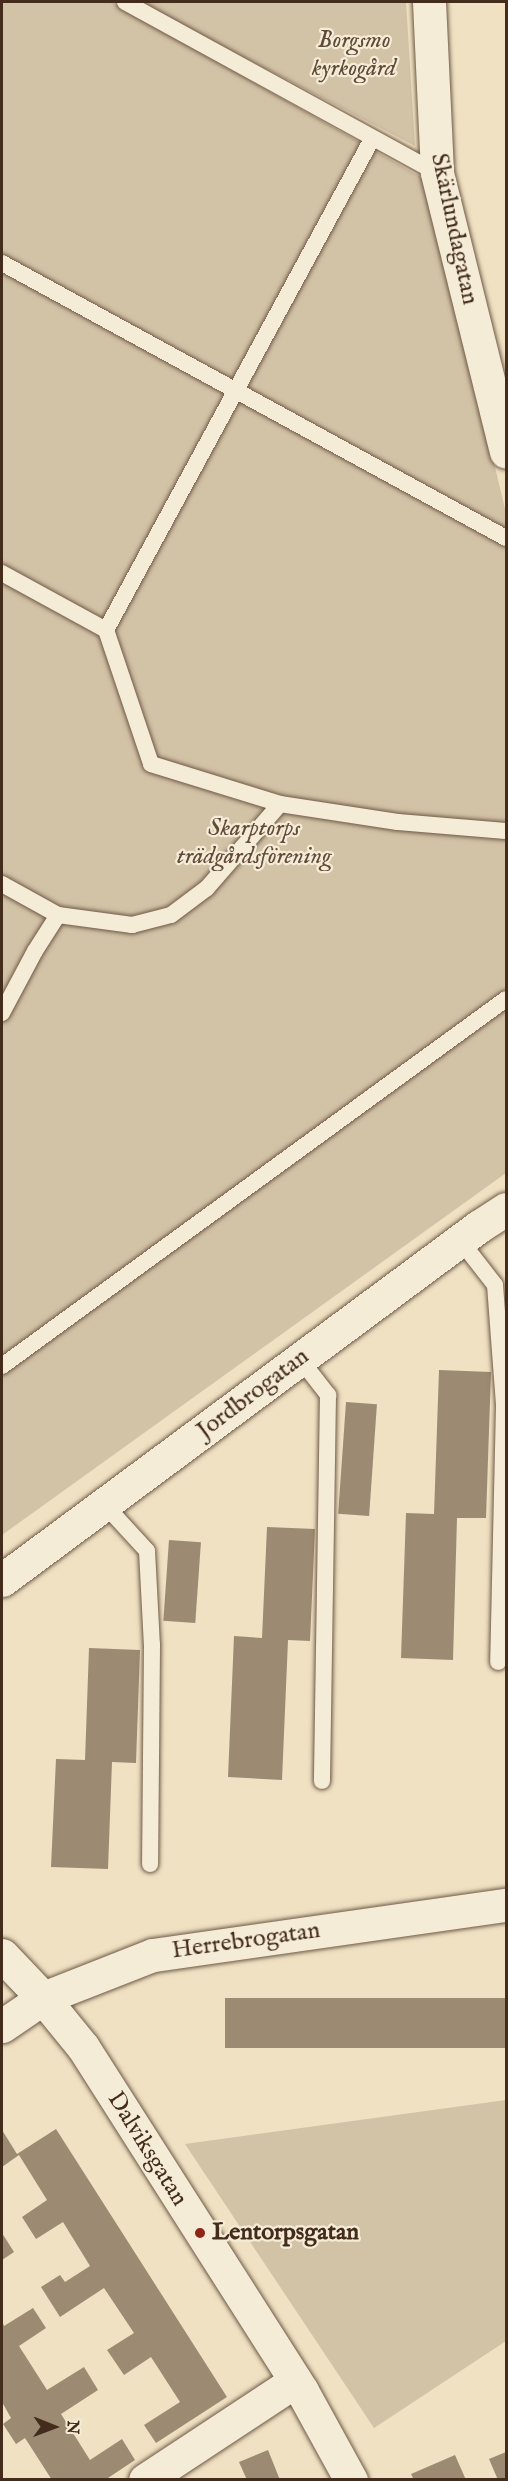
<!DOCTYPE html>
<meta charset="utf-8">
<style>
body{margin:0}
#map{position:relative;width:508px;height:2481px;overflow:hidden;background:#efe1c2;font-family:"IM FELL English",serif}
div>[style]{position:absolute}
.green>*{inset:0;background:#d2c2a6}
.building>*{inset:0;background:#9d8a72;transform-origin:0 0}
.roads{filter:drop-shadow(0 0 2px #6f5946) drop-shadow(0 0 2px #6f5946)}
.service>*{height:16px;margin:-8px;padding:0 8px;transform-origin:8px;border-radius:8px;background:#f5ecd7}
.minor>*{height:33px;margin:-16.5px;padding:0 16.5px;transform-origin:16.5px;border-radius:16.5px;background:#f5ecd7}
.tertiary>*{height:33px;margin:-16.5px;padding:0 16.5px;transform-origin:16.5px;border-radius:16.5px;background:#f5ecd7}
.dots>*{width:16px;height:16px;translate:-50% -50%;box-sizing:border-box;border:3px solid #f5ecd7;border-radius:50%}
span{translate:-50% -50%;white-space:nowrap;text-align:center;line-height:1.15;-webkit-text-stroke:4.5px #f5ecd7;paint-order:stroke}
.park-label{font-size:24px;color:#604a38;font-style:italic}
.street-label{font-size:24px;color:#442c1c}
.poi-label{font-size:24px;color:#442c1c;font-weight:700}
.left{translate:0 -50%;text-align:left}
.frame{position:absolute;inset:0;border:3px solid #442c1c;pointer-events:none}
.north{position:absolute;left:24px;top:2397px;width:60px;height:60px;-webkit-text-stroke:4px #f5ecd7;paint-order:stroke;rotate:91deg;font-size:16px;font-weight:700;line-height:24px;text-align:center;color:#442c1c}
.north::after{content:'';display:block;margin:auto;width:21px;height:27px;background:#442c1c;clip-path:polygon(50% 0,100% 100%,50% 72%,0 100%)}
</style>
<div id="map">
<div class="green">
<i style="clip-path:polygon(2px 2px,112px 2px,426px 180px,506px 513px,506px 1173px,2px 1535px)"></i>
<i style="clip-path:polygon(137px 2px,406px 2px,415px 146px)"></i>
<i style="clip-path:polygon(506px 2100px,506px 2341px,374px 2428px,185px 2144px)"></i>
</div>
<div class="building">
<i style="clip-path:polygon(439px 1370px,491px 1372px,486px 1518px,457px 1518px,453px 1660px,401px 1658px,406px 1513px,434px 1514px)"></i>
<i style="left:346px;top:1402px;width:31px;height:112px;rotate:4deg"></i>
<i style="clip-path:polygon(267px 1527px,315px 1529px,310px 1641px,288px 1640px,282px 1780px,228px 1777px,234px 1636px,262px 1638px)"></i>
<i style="left:169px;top:1540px;width:32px;height:81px;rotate:4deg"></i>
<i style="clip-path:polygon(89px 1648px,140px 1650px,136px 1763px,112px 1762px,108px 1869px,51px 1867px,56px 1759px,85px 1760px)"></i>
<i style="left:506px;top:1998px;width:50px;height:281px;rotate:90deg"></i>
<i style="clip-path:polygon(56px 2129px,227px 2397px,156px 2443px,144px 2425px,180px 2402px,151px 2357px,124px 2375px,107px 2350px,134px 2333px,104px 2288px,60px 2317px,41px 2287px,60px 2275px,65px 2282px,90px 2266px,63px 2222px,36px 2239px,22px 2217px,47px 2200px,19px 2155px,2px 2167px,2px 2130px,17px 2154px)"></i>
<i style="clip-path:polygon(2px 2233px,14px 2252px,2px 2260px)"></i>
<i style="clip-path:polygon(33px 2308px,46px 2328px,19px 2346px,47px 2390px,84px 2367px,98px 2390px,61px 2414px,90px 2460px,122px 2439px,135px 2460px,105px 2480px,52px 2480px,25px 2438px,16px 2444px,3px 2424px,11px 2418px,2px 2402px,2px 2321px,4px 2326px)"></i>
<i style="clip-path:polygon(268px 2450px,280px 2480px,247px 2480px,239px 2462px)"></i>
<i style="clip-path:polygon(506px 2452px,506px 2480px,498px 2480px,489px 2459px)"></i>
<i style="clip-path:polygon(455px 2455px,466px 2480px,414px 2480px,411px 2474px)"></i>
</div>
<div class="roads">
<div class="service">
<i style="left:125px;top:2px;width:356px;rotate:28.7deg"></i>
<i style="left:2px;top:263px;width:574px;rotate:28.62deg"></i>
<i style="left:2px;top:573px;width:119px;rotate:28.7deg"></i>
<i style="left:106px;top:630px;width:558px;rotate:-61.55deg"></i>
<i style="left:106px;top:630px;width:141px;rotate:71.4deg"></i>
<i style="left:151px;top:764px;width:135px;rotate:17.2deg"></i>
<i style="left:280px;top:804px;width:119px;rotate:8.7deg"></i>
<i style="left:398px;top:822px;width:108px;rotate:4.8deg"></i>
<i style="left:2px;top:884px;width:64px;rotate:29deg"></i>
<i style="left:2px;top:1013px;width:70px;rotate:-62deg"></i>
<i style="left:35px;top:951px;width:43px;rotate:-57.4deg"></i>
<i style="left:58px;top:915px;width:75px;rotate:7.7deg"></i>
<i style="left:132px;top:925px;width:40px;rotate:-14.4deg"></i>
<i style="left:171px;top:915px;width:45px;rotate:-36.9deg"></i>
<i style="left:207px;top:888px;width:111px;rotate:-49deg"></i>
<i style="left:460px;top:1240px;width:57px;rotate:52.1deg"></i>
<i style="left:495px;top:1285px;width:121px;rotate:85.7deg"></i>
<i style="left:504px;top:1406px;width:256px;rotate:91.3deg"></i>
<i style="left:300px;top:1359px;width:46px;rotate:52.1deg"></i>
<i style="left:328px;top:1395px;width:386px;rotate:90.9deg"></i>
<i style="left:2px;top:1366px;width:623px;rotate:-36.06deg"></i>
<i style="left:104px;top:1504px;width:64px;rotate:47.5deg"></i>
<i style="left:147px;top:1551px;width:94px;rotate:87deg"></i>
<i style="left:152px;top:1645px;width:219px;rotate:90.5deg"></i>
</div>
<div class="minor">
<i style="left:429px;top:2px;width:171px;rotate:87.3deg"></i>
<i style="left:437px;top:173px;width:287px;rotate:76.1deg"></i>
<i style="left:2px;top:1580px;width:593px;rotate:-36.56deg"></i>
<i style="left:478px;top:1227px;width:33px;rotate:-33deg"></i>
<i style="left:2px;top:2026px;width:50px;rotate:-34.3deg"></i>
<i style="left:43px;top:1998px;width:118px;rotate:-21.4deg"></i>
<i style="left:153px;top:1955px;width:357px;rotate:-8.1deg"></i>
<i style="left:145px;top:2480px;width:180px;rotate:-33.4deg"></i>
</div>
<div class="tertiary">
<i style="left:2px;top:1955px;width:59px;rotate:46.4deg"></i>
<i style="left:43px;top:1998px;width:63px;rotate:50.8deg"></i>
<i style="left:83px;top:2047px;width:408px;rotate:57.5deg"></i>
<i style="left:302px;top:2391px;width:102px;rotate:61.2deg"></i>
</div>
</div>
<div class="dots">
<i style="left:200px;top:2233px;background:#8f2418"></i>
</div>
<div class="park-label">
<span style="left:354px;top:55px">Borgsmo<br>kyrkogård</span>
<span style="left:254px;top:843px">Skarptorps<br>trädgårdsförening</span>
</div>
<div class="street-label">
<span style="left:454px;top:229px;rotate:78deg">Skärlundagatan</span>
<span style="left:253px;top:1394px;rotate:-37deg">Jordbrogatan</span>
<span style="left:246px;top:1941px;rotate:-8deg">Herrebrogatan</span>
<span style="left:147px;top:2149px;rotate:58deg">Dalviksgatan</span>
</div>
<div class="poi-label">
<span class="left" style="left:212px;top:2233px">Lentorpsgatan</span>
</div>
<div class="frame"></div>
<div class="north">N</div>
</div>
